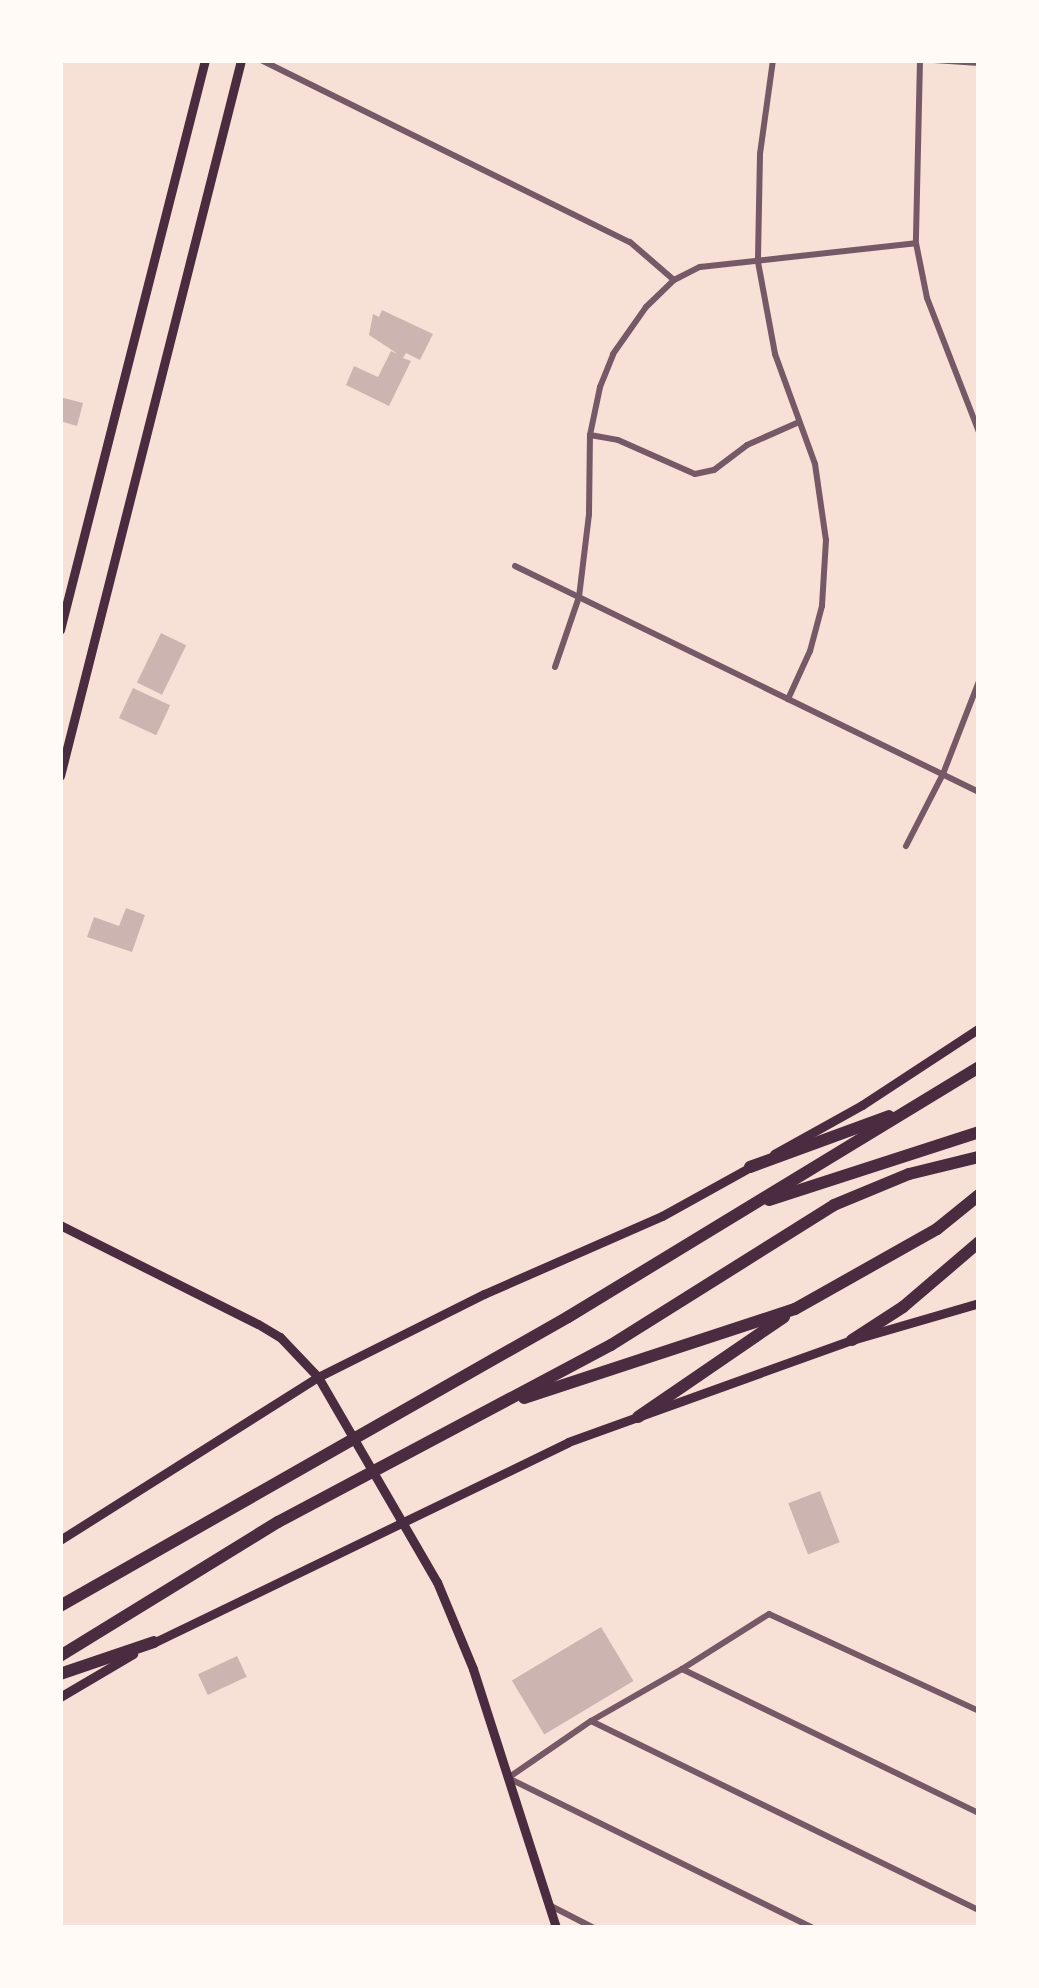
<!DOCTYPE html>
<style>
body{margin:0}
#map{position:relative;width:1039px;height:1988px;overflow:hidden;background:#f7e1d7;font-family:"Nunito Sans",sans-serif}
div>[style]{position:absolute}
.building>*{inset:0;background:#ccb4b1;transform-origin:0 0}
.minor>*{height:6px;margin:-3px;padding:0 3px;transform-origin:3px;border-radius:3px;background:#755966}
.secondary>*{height:9px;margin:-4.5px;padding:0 4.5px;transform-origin:4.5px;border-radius:4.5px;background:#4a2c40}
.motorway>*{height:12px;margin:-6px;padding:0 6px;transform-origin:6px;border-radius:6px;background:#4a2c40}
span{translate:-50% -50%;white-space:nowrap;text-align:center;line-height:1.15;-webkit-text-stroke:9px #fffaf5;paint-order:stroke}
.frame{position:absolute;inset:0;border:63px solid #fffaf5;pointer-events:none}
</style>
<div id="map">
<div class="building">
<i style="clip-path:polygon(382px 310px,433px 334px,420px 360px,406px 353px,403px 358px,411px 361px,389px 406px,346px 385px,354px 366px,378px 377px,391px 351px,398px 354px,369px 335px,373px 314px,379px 317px)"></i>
<i style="clip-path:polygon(60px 397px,83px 403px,77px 426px,60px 421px)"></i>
<i style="left:161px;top:633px;width:28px;height:55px;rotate:26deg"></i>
<i style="left:133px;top:688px;width:41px;height:33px;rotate:25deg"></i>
<i style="clip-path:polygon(126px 908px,145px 915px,132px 952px,87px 937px,94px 917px,119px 926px)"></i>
<i style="left:820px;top:1491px;width:55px;height:34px;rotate:69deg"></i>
<i style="left:601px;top:1627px;width:63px;height:104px;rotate:59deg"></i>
<i style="left:237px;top:1656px;width:23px;height:43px;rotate:65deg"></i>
</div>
<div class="minor">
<i style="left:261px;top:60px;width:411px;rotate:26.3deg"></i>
<i style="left:630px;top:242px;width:58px;rotate:40.8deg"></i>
<i style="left:773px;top:60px;width:95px;rotate:97.9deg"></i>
<i style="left:760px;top:154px;width:108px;rotate:91.1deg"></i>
<i style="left:758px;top:262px;width:94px;rotate:79.5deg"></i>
<i style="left:775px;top:354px;width:117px;rotate:70deg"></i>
<i style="left:815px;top:464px;width:77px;rotate:81.8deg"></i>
<i style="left:826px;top:540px;width:66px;rotate:93.5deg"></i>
<i style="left:822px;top:606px;width:47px;rotate:104.9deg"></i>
<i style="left:810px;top:651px;width:53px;rotate:114.6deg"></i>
<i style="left:920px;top:60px;width:183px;rotate:91.3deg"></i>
<i style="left:916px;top:243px;width:56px;rotate:78.7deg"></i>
<i style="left:927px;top:298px;width:144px;rotate:68.8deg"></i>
<i style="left:934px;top:60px;width:45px;rotate:3.8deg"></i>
<i style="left:590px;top:435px;width:28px;rotate:10deg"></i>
<i style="left:618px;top:440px;width:84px;rotate:23.8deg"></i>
<i style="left:695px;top:474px;width:19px;rotate:-12deg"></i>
<i style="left:714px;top:470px;width:41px;rotate:-37.1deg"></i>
<i style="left:747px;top:445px;width:57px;rotate:-23.9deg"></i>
<i style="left:515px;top:566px;width:516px;rotate:25.97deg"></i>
<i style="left:555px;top:667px;width:74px;rotate:-71.1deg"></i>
<i style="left:579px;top:597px;width:84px;rotate:-83.1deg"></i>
<i style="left:589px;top:514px;width:79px;rotate:-89.3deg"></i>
<i style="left:590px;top:435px;width:49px;rotate:-78.2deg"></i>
<i style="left:600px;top:387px;width:35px;rotate:-68deg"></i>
<i style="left:613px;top:354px;width:57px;rotate:-54.9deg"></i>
<i style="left:646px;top:307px;width:39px;rotate:-44deg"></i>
<i style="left:674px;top:280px;width:29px;rotate:-27deg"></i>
<i style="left:700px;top:267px;width:217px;rotate:-6.3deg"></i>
<i style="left:906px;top:846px;width:81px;rotate:-62.8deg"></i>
<i style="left:943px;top:774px;width:100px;rotate:-68.8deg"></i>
<i style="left:682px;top:1669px;width:103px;rotate:-32.3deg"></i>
<i style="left:769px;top:1614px;width:231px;rotate:24.8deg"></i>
<i style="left:591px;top:1721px;width:432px;rotate:26deg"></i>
<i style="left:549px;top:1905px;width:51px;rotate:27.1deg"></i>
<i style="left:813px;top:1928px;width:340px;rotate:-153.8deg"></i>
<i style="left:508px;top:1778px;width:101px;rotate:-34.5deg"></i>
<i style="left:591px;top:1721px;width:105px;rotate:-29.7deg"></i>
<i style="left:682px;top:1669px;width:330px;rotate:25.9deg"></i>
</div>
<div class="secondary">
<i style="left:60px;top:630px;width:588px;rotate:-75.73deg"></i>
<i style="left:60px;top:776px;width:739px;rotate:-75.81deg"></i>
<i style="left:774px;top:1154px;width:101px;rotate:-29.1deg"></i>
<i style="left:862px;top:1105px;width:140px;rotate:-33.3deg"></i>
<i style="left:60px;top:1225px;width:221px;rotate:26.6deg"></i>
<i style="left:258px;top:1324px;width:26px;rotate:31deg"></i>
<i style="left:280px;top:1337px;width:55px;rotate:46.5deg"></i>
<i style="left:318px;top:1377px;width:237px;rotate:59.9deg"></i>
<i style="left:437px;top:1582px;width:94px;rotate:67.5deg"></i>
<i style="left:473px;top:1669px;width:272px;rotate:72.2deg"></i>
<i style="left:60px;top:1540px;width:305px;rotate:-32.3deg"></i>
<i style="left:318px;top:1377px;width:186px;rotate:-26.6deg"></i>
<i style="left:484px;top:1294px;width:194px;rotate:-23.7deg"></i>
<i style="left:662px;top:1216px;width:105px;rotate:-29deg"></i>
<i style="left:153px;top:1643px;width:461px;rotate:-25.8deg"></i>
<i style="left:568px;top:1442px;width:302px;rotate:-19.8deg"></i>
<i style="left:852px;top:1340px;width:132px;rotate:-16.2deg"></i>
<i style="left:60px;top:1697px;width:85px;rotate:-30.5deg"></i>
</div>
<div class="motorway">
<i style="left:750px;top:1167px;width:148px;rotate:-20.1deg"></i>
<i style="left:769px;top:1200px;width:221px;rotate:-17.9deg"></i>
<i style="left:852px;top:1340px;width:61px;rotate:-32.9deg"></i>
<i style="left:903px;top:1307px;width:100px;rotate:-40.5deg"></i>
<i style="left:524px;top:1398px;width:285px;rotate:-18.2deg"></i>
<i style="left:795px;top:1309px;width:163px;rotate:-29.4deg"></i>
<i style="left:937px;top:1229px;width:54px;rotate:-39deg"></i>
<i style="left:638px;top:1417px;width:177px;rotate:-34.4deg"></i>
<i style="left:60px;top:1606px;width:584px;rotate:-29.64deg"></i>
<i style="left:568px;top:1317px;width:481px;rotate:-31.3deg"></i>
<i style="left:60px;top:1656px;width:256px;rotate:-31.6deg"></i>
<i style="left:278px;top:1522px;width:377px;rotate:-28deg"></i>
<i style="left:611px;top:1345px;width:263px;rotate:-32.1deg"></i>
<i style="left:834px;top:1205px;width:81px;rotate:-22.5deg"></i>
<i style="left:909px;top:1174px;width:72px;rotate:-13.7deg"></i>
<i style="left:60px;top:1674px;width:99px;rotate:-18.8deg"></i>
</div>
<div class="frame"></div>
</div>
